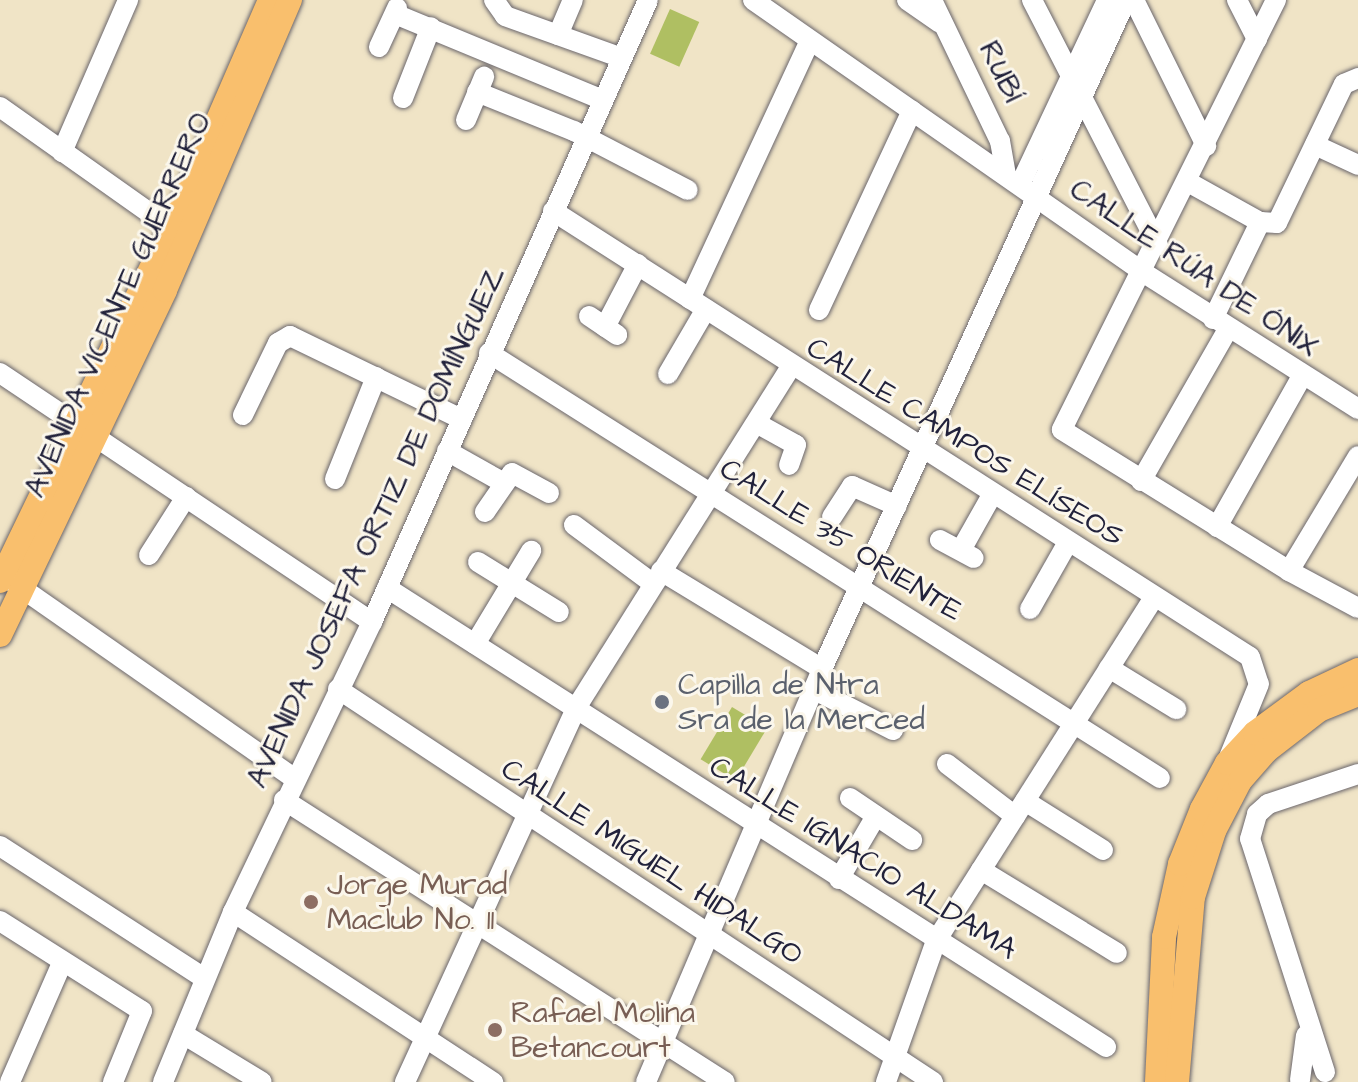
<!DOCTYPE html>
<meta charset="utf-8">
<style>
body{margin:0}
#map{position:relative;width:1358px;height:1082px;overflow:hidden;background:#f0e4c6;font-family:"Architects Daughter",sans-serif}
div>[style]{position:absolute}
.green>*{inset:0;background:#afbf62;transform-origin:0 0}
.roads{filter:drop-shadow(0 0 2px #6a666c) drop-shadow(0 0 2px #6a666c)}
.minor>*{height:20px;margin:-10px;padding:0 10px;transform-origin:10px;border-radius:10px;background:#fff}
.major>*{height:24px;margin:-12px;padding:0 12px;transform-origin:12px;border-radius:12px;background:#f9bf6d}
.dots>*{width:22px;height:22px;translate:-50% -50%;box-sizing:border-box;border:4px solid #fbf7ec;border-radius:50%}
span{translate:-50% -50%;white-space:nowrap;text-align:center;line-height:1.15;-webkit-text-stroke:6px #fbf7ec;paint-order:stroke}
.street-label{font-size:30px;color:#22223b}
.worship-label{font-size:30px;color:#5b616d}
.left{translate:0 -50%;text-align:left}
.education-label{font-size:30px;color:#785e54}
</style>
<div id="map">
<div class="green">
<i style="left:670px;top:9px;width:32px;height:49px;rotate:24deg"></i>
<i style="left:732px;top:707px;width:41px;height:61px;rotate:31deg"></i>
</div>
<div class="roads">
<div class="minor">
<i style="left:494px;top:0;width:19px;rotate:55deg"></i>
<i style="left:505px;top:16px;width:124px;rotate:19.7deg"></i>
<i style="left:753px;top:0;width:477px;rotate:34.9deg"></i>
<i style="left:1144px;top:273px;width:254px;rotate:32.4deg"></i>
<i style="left:907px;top:0;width:40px;rotate:34.9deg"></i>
<i style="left:932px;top:0;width:157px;rotate:64.3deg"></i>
<i style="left:1000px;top:141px;width:34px;rotate:80deg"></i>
<i style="left:1032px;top:0;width:276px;rotate:62.8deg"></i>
<i style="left:1134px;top:0;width:163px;rotate:63.7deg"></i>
<i style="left:1237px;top:0;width:44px;rotate:62.9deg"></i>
<i style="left:1276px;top:0;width:480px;rotate:116.5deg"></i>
<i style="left:1062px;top:430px;width:267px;rotate:31.8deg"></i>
<i style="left:1289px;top:571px;width:78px;rotate:28.2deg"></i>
<i style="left:395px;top:14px;width:225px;rotate:22.5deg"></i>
<i style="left:558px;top:35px;width:38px;rotate:-67deg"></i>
<i style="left:379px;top:47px;width:43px;rotate:-65.2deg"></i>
<i style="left:477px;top:92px;width:105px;rotate:21.9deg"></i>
<i style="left:574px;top:131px;width:128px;rotate:27.4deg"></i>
<i style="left:403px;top:98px;width:76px;rotate:-68.5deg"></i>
<i style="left:0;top:107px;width:209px;rotate:35.3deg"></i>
<i style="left:466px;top:120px;width:47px;rotate:-67.3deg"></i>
<i style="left:1315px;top:145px;width:47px;rotate:24.9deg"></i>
<i style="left:62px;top:152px;width:166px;rotate:-66.5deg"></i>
<i style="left:1188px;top:182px;width:82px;rotate:29.1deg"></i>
<i style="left:1260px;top:222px;width:17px;rotate:3deg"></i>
<i style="left:1277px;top:223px;width:154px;rotate:-64.3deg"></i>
<i style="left:1344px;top:84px;width:15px;rotate:-23deg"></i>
<i style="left:1020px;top:185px;width:204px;rotate:-64.8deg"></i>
<i style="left:553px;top:211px;width:827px;rotate:32.61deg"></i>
<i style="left:1250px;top:657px;width:28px;rotate:72deg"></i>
<i style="left:1259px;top:684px;width:79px;rotate:112.3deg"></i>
<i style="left:690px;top:299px;width:285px;rotate:-65.1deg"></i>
<i style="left:819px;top:310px;width:220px;rotate:-65deg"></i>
<i style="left:589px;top:316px;width:34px;rotate:34deg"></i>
<i style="left:1213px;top:319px;width:108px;rotate:-64.1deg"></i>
<i style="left:605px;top:327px;width:71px;rotate:-62.4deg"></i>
<i style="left:489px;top:353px;width:794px;rotate:32.35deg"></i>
<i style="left:0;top:373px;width:448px;rotate:33.8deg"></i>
<i style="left:668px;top:374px;width:75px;rotate:-59.7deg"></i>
<i style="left:243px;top:415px;width:80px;rotate:-64.1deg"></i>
<i style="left:278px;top:343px;width:14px;rotate:-30deg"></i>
<i style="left:290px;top:336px;width:191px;rotate:25.8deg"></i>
<i style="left:758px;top:424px;width:43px;rotate:28.9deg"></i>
<i style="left:796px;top:445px;width:21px;rotate:109deg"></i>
<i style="left:447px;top:451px;width:65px;rotate:29.3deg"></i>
<i style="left:335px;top:479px;width:110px;rotate:-68.1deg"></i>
<i style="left:1141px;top:481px;width:175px;rotate:-60.2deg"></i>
<i style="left:485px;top:512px;width:47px;rotate:-55.3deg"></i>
<i style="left:512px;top:473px;width:42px;rotate:28.4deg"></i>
<i style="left:832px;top:517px;width:37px;rotate:-57deg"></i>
<i style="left:852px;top:486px;width:49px;rotate:24deg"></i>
<i style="left:574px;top:525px;width:97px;rotate:36.6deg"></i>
<i style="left:1217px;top:527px;width:171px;rotate:-60.6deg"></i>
<i style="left:940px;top:540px;width:38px;rotate:28deg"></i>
<i style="left:961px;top:550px;width:63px;rotate:-60.6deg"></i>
<i style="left:149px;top:555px;width:69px;rotate:-57.5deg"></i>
<i style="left:478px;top:562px;width:95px;rotate:31.7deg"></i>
<i style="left:661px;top:571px;width:188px;rotate:31.3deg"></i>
<i style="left:1289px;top:571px;width:134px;rotate:-59deg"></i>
<i style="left:10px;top:580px;width:346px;rotate:34.9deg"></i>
<i style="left:387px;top:588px;width:853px;rotate:32.55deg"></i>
<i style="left:1030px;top:609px;width:77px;rotate:-60.4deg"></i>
<i style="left:475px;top:644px;width:109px;rotate:-58.9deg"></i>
<i style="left:1109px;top:668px;width:79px;rotate:31.5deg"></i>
<i style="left:338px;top:689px;width:713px;rotate:33.44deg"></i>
<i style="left:813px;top:689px;width:90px;rotate:27.1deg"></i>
<i style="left:947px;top:764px;width:86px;rotate:37.4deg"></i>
<i style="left:850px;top:798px;width:75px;rotate:34.1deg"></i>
<i style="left:284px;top:800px;width:523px;rotate:32.6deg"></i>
<i style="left:1025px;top:801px;width:92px;rotate:32.1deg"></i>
<i style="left:0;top:846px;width:243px;rotate:32.9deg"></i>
<i style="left:981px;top:870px;width:159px;rotate:31.4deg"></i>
<i style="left:839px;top:879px;width:73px;rotate:-59.6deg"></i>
<i style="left:233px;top:912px;width:311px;rotate:33.2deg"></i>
<i style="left:0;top:921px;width:168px;rotate:32.4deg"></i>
<i style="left:142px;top:1011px;width:77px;rotate:112.2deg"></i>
<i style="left:183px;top:1034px;width:92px;rotate:31.3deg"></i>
<i style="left:1325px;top:1072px;width:245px;rotate:-107.8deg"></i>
<i style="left:1250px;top:839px;width:26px;rotate:-74deg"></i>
<i style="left:1257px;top:814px;width:15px;rotate:-42deg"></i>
<i style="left:1268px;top:804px;width:95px;rotate:-18.4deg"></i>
<i style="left:1300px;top:1080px;width:45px;rotate:-82.4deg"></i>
<i style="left:10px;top:1082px;width:128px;rotate:-66.4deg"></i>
<i style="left:163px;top:1082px;width:184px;rotate:-67.6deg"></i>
<i style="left:233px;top:912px;width:322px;rotate:-64.4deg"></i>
<i style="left:372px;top:622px;width:680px;rotate:-66.07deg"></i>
<i style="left:405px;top:1082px;width:411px;rotate:-65.4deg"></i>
<i style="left:576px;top:708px;width:403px;rotate:-57.8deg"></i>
<i style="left:646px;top:1082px;width:449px;rotate:-66.9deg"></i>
<i style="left:822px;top:669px;width:735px;rotate:-65.56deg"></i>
<i style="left:886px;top:1082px;width:150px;rotate:-70.5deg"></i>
<i style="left:936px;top:941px;width:407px;rotate:-57.6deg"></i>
</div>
<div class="major">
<i style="left:0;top:581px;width:392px;rotate:-64.2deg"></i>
<i style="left:171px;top:228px;width:249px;rotate:-66.5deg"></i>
<i style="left:0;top:635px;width:382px;rotate:-64.4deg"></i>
<i style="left:165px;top:290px;width:316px;rotate:-66.7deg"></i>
<i style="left:1157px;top:1082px;width:145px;rotate:-87.2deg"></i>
<i style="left:1164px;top:937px;width:75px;rotate:-77.6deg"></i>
<i style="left:1180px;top:864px;width:59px;rotate:-68.2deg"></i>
<i style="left:1202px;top:809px;width:52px;rotate:-61.5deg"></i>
<i style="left:1227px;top:763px;width:41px;rotate:-47deg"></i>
<i style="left:1255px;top:733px;width:67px;rotate:-36.5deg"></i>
<i style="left:1309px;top:693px;width:54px;rotate:-25.1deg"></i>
<i style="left:1177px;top:1082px;width:186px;rotate:-85.1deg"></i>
<i style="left:1193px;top:897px;width:69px;rotate:-72.3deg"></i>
<i style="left:1214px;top:831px;width:56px;rotate:-62.5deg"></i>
<i style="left:1240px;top:781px;width:40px;rotate:-49deg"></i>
<i style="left:1266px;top:751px;width:67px;rotate:-37.7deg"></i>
<i style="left:1319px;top:710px;width:42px;rotate:-22.3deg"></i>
</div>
</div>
<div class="dots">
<i style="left:662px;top:702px;background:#6b7280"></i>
<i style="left:311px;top:902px;background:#8d6e63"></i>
<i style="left:495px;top:1030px;background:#8d6e63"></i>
</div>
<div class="street-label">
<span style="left:1001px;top:72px;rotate:64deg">RUBÍ</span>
<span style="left:1194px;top:268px;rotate:34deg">CALLE RÚA DE ÓNIX</span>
<span style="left:118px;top:305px;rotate:-66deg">AVENIDA VICENTE GUERRERO</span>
<span style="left:965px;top:442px;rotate:32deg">CALLE CAMPOS ELÍSEOS</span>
<span style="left:376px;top:527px;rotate:-65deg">AVENIDA JOSEFA ORTIZ DE DOMÍNGUEZ</span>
<span style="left:841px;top:540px;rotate:32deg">CALLE 35 ORIENTE</span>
<span style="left:863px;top:858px;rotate:32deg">CALLE IGNACIO ALDAMA</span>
<span style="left:652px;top:862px;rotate:33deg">CALLE MIGUEL HIDALGO</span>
</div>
<div class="worship-label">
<span class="left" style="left:678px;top:702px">Capilla de Ntra<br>Sra de la Merced</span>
</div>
<div class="education-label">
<span class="left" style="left:327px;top:902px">Jorge Murad<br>Maclub No. 11</span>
<span class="left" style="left:511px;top:1030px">Rafael Molina<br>Betancourt</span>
</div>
</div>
